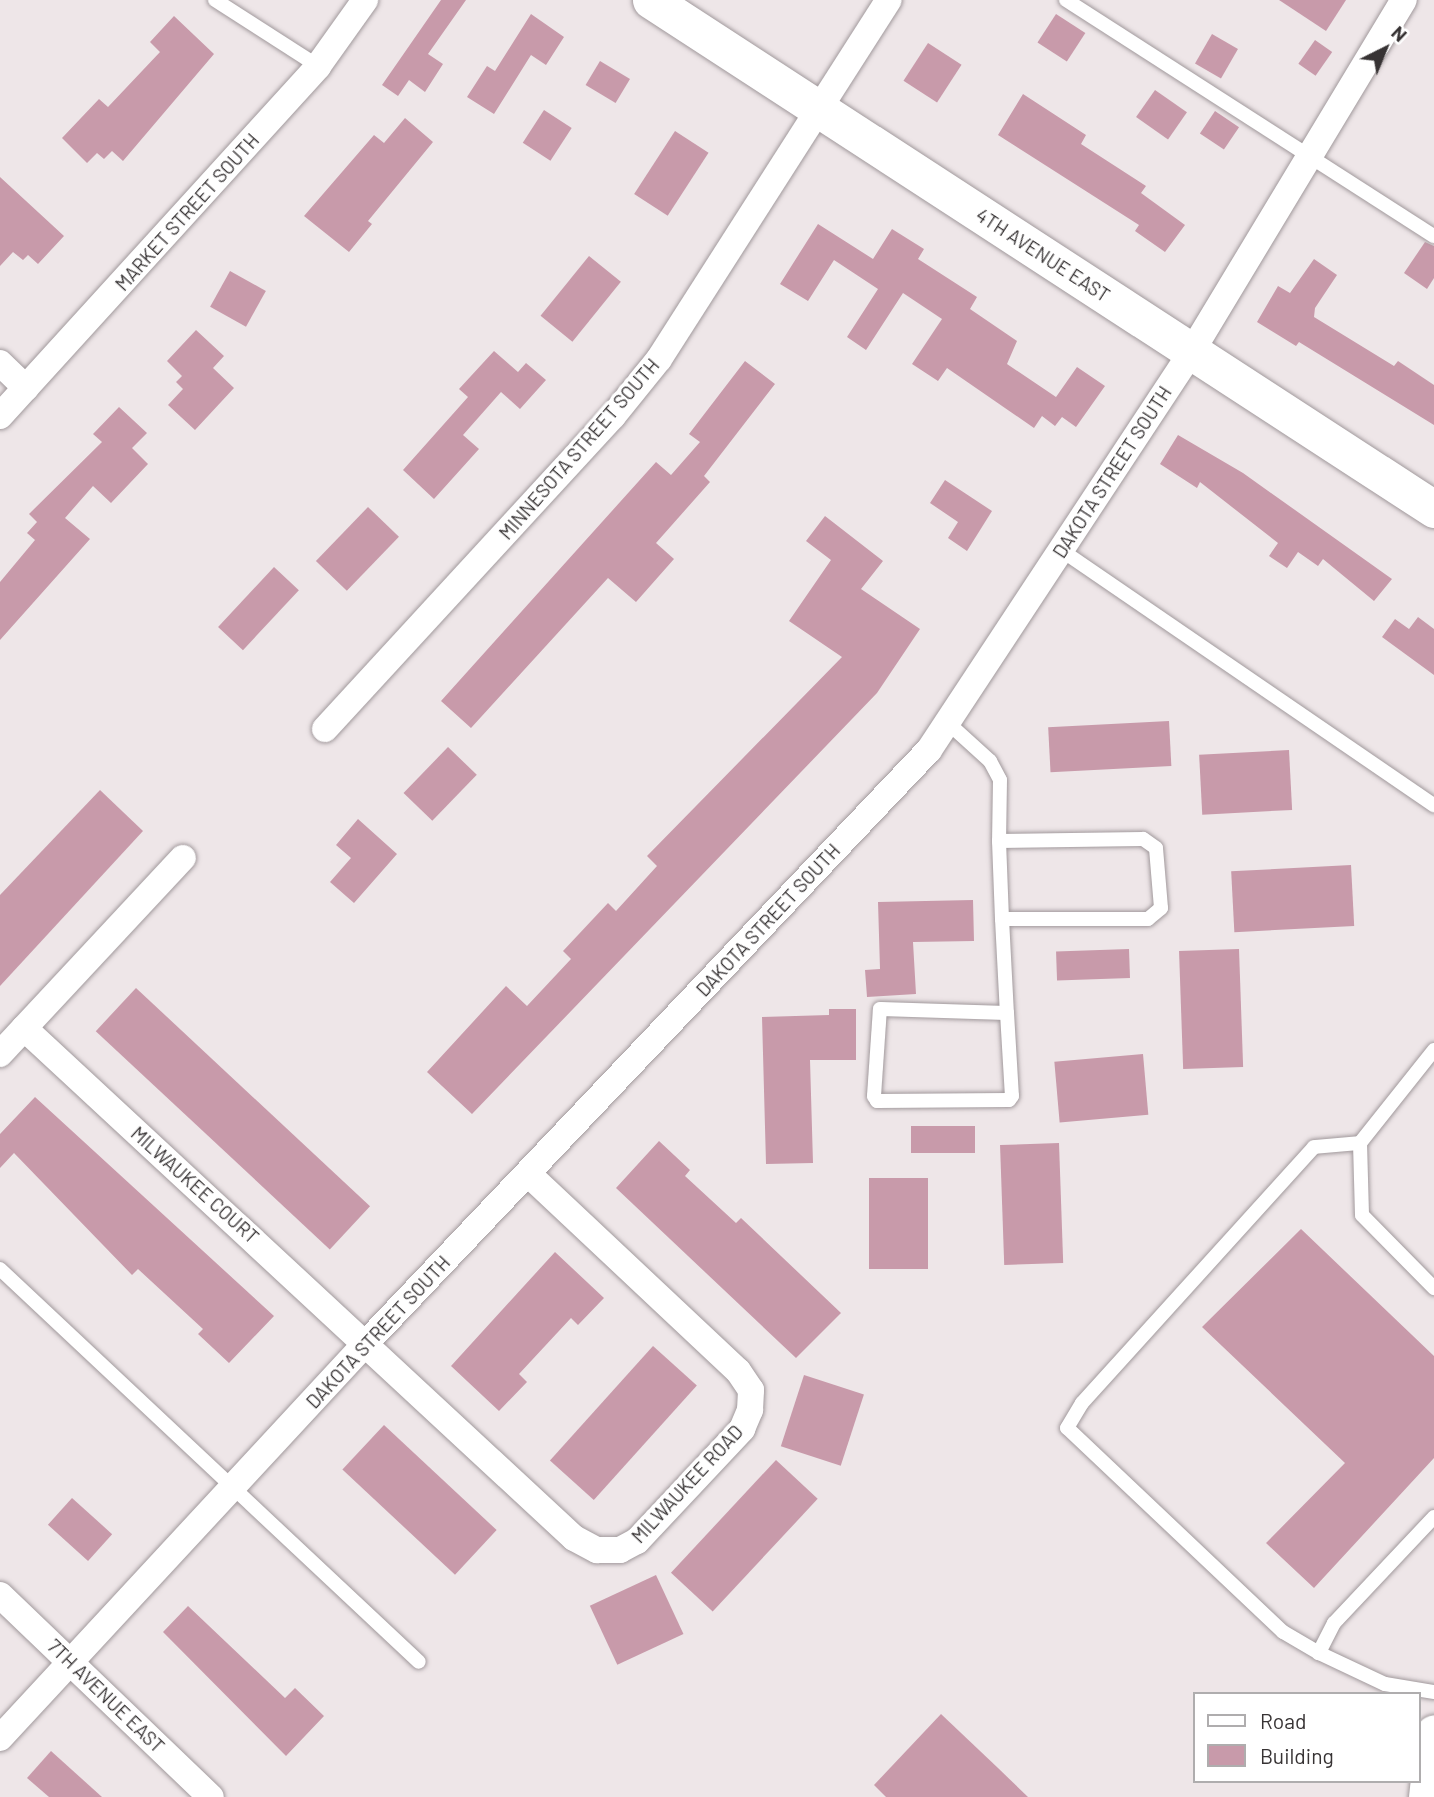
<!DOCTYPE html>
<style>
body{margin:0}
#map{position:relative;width:1434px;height:1797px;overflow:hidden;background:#eee6e8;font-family:Barlow,sans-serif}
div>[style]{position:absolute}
.building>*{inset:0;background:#c89aaa;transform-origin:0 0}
.roads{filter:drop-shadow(0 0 2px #a1999c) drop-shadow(0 0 2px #a1999c)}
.lane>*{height:14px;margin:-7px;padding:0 7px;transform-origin:7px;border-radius:7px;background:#fff}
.street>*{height:26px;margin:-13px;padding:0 13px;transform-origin:13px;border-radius:13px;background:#fff}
.secondary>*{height:37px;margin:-18.5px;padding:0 18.5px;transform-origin:18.5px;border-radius:18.5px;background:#fff}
span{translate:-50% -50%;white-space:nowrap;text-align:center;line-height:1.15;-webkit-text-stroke:7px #fff;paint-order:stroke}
.street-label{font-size:19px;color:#373334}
.legend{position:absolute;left:1193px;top:1692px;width:228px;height:91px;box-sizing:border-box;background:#fff;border:2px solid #afadae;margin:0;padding:9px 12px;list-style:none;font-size:21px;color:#373334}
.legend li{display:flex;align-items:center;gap:14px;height:35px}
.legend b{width:35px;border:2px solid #afadae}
.north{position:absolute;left:1350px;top:14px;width:70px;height:70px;-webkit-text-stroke:5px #fff;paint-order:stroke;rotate:43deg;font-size:19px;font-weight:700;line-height:28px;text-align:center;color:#373334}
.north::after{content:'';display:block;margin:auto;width:24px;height:32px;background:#373334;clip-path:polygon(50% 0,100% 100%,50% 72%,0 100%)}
</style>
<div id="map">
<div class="building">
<i style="clip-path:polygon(441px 0,466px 0,428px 54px,443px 64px,425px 92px,409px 80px,398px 96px,382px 85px)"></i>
<i style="clip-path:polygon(1279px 0,1346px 0,1326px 31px)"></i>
<i style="clip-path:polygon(531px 14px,564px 37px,546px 65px,531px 55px,494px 114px,467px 97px,487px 66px,495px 71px)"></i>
<i style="left:1056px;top:14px;width:35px;height:34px;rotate:33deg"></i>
<i style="clip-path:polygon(174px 16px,214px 54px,123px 161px,112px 151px,104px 159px,97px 153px,87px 163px,62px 138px,99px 99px,108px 107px,160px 52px,150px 42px)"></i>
<i style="left:1212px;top:34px;width:30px;height:34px;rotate:30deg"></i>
<i style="left:1315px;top:40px;width:21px;height:29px;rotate:35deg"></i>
<i style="left:928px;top:43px;width:40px;height:45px;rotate:33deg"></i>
<i style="left:600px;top:61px;width:35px;height:28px;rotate:31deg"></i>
<i style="left:1155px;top:90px;width:39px;height:33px;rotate:35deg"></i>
<i style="clip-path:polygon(1023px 94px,1086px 135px,1081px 144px,1146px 186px,1141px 193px,1185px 225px,1165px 252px,1135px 231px,1139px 225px,998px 135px)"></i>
<i style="left:544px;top:110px;width:33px;height:39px;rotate:33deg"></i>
<i style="left:1215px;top:111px;width:29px;height:27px;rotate:34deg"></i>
<i style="clip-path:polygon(405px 118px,433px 142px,368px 221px,372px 224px,349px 252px,304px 216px,374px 135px,384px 143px)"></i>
<i style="left:675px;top:131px;width:40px;height:75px;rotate:33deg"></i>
<i style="clip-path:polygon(0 177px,64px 236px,38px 264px,28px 255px,23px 260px,13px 252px,0 266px)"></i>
<i style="clip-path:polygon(818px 224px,873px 259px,892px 229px,924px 249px,918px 259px,977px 297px,970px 309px,1017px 341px,1007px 364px,1056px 397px,1077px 367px,1105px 386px,1076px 427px,1062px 417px,1055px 426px,1042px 416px,1034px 428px,947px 368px,938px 381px,912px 364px,942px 319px,903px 293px,866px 350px,847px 337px,878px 289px,834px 260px,808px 301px,780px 284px)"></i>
<i style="clip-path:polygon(1425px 242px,1434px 246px,1434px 278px,1427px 289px,1404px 273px)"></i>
<i style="left:589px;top:256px;width:41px;height:77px;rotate:39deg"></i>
<i style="clip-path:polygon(1314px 259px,1337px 275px,1315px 308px,1314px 317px,1394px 366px,1398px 361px,1434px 385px,1434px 425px,1299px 342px,1296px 346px,1257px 322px,1278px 286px,1290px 293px)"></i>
<i style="left:230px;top:271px;width:41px;height:41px;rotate:29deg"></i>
<i style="clip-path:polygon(196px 330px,224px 356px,213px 368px,234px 388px,195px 430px,168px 405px,183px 389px,176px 382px,182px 376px,167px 361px)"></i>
<i style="clip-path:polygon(494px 351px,518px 372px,526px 363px,546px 380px,520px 409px,501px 392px,463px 435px,479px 449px,434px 499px,403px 470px,468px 397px,459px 389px)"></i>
<i style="clip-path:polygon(745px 361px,775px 384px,704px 476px,710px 482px,656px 543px,674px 559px,636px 602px,608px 578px,471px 728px,441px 701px,656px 462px,671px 475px,700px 442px,689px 434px)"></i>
<i style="clip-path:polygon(119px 407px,147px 433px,132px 448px,148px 464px,111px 503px,93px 486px,65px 518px,90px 539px,0 640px,0 582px,35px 540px,27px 533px,37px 522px,29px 514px,102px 442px,93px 434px)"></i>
<i style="clip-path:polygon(1178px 435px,1243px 473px,1392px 579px,1374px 601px,1323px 559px,1318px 566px,1298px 552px,1287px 568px,1269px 556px,1278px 543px,1200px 482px,1197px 488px,1160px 464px)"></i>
<i style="clip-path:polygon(945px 480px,992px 511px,967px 551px,948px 538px,958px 522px,930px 503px)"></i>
<i style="left:368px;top:507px;width:43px;height:75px;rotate:44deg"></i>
<i style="clip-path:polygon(825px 516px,883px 561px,861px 589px,920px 629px,877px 693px,472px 1114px,427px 1072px,506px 986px,527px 1006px,571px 959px,563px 951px,608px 903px,616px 911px,657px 866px,647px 856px,842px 657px,789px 621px,831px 560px,806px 541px)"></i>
<i style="left:274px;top:567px;width:34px;height:82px;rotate:43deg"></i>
<i style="clip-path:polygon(1418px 617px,1434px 629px,1434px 675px,1382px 637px,1395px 619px,1409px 629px)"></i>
<i style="left:1169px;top:721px;width:45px;height:121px;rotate:87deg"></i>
<i style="left:448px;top:747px;width:40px;height:64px;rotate:44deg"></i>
<i style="left:1289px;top:750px;width:60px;height:90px;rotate:87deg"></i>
<i style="clip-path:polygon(100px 790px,143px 831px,0 986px,0 895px)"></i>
<i style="clip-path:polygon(358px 819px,397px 854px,354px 903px,330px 882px,351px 858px,336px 845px)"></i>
<i style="left:1351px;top:865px;width:61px;height:120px;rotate:87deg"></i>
<i style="clip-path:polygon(973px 900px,974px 941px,913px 942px,916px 994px,867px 997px,865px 970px,880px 969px,878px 902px)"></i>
<i style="left:1129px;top:949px;width:29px;height:73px;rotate:88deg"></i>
<i style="left:1239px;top:949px;width:118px;height:60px;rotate:88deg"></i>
<i style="left:136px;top:988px;width:320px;height:59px;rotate:43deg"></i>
<i style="clip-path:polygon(829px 1009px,856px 1009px,856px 1060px,810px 1060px,813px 1163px,766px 1164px,762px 1017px,829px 1015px)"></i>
<i style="left:1143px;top:1054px;width:61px;height:89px;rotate:85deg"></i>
<i style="clip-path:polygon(35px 1097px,274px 1316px,229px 1363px,198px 1334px,203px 1329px,138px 1269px,132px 1275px,14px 1153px,0 1168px,0 1134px)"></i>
<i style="left:911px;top:1126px;width:64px;height:27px"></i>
<i style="clip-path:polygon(659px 1141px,690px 1170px,685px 1176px,736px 1223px,741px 1218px,841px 1313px,796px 1358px,616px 1188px)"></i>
<i style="left:1059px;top:1143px;width:120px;height:59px;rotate:88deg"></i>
<i style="left:869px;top:1178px;width:59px;height:91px"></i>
<i style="clip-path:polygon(1301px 1229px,1434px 1356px,1434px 1458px,1314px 1588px,1266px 1543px,1345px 1463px,1202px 1327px)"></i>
<i style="clip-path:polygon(555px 1252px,604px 1298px,578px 1325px,571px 1318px,519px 1374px,527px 1382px,499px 1411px,451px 1366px)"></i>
<i style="left:653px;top:1346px;width:59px;height:154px;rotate:42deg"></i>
<i style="left:804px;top:1375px;width:63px;height:75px;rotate:18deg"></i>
<i style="left:384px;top:1425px;width:154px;height:61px;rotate:43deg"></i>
<i style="left:776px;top:1460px;width:57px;height:154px;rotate:43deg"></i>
<i style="left:72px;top:1498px;width:54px;height:36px;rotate:42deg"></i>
<i style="left:656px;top:1575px;width:65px;height:73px;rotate:65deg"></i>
<i style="clip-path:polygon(188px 1606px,285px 1698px,295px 1688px,324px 1716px,286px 1756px,163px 1632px)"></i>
<i style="clip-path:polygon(941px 1714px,998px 1768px,1028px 1797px,886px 1797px,874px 1785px)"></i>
<i style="clip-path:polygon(51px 1751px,102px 1797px,49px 1797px,27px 1778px)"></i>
</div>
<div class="roads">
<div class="lane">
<i style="left:215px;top:0;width:122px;rotate:32.7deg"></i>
<i style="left:1066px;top:0;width:437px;rotate:32.7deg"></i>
<i style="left:1061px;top:550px;width:452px;rotate:34.4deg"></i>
<i style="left:947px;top:722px;width:58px;rotate:42.2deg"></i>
<i style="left:990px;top:761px;width:21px;rotate:62deg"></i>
<i style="left:1000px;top:780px;width:61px;rotate:90.9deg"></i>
<i style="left:999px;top:841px;width:78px;rotate:87.8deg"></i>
<i style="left:1002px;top:919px;width:146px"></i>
<i style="left:1148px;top:919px;width:17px;rotate:-40deg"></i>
<i style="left:1161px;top:908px;width:60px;rotate:-94.8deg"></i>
<i style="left:1156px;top:848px;width:16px;rotate:-145deg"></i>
<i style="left:1143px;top:839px;width:144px;rotate:179.2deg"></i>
<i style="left:1002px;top:919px;width:94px;rotate:87deg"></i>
<i style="left:1007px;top:1013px;width:83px;rotate:86.6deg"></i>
<i style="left:1012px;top:1096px;width:5px;rotate:127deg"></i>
<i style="left:1009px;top:1100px;width:132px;rotate:179.6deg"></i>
<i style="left:877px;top:1101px;width:6px;rotate:-121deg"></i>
<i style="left:874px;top:1096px;width:87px;rotate:-86.1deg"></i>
<i style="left:880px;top:1009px;width:127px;rotate:1.8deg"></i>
<i style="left:1434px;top:1050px;width:119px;rotate:128.5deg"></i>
<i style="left:1360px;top:1143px;width:72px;rotate:88.4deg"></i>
<i style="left:1362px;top:1215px;width:103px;rotate:45.4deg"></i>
<i style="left:0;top:1269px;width:574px;rotate:43.17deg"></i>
<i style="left:1434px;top:1517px;width:146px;rotate:133.3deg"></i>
<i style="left:1334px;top:1623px;width:34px;rotate:117deg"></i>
<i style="left:1319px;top:1653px;width:73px;rotate:25.2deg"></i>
<i style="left:1385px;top:1684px;width:50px;rotate:9.3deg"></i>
<i style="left:1319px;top:1653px;width:42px;rotate:-149.7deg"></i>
<i style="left:1283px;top:1632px;width:297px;rotate:-136.6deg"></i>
<i style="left:1067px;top:1428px;width:29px;rotate:-59deg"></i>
<i style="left:1082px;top:1403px;width:345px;rotate:-47.8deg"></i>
<i style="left:1314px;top:1147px;width:46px;rotate:-5deg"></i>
</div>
<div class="street">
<i style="left:0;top:363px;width:36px;rotate:44deg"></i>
<i style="left:0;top:416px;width:473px;rotate:-47.7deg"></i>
<i style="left:318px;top:66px;width:81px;rotate:-54.5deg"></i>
<i style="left:325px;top:729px;width:425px;rotate:-47.4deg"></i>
<i style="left:613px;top:416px;width:73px;rotate:-51.1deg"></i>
<i style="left:659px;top:359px;width:426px;rotate:-57.4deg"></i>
<i style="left:24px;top:1028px;width:750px;rotate:42.84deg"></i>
<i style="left:574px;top:1538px;width:26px;rotate:28deg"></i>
<i style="left:597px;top:1550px;width:23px"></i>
<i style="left:620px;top:1550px;width:19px;rotate:-28deg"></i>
<i style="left:637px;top:1541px;width:154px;rotate:-46.8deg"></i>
<i style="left:742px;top:1429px;width:21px;rotate:-67deg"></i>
<i style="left:750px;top:1410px;width:20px;rotate:-87deg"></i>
<i style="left:751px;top:1390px;width:23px;rotate:-124deg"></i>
<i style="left:738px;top:1371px;width:288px;rotate:-136.8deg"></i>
<i style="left:0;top:1054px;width:268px;rotate:-47deg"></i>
<i style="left:0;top:1595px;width:292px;rotate:43.8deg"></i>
<i style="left:0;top:1738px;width:540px;rotate:-47.18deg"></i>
<i style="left:367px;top:1342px;width:816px;rotate:-46.49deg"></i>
<i style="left:929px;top:750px;width:478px;rotate:-56.6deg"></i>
<i style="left:1192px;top:351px;width:410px;rotate:-58.9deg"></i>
</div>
<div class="secondary">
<i style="left:651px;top:0;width:934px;rotate:33.03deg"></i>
<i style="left:1427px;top:1797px;width:64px;rotate:-83.8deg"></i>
</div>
</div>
<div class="street-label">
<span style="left:187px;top:212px;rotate:-48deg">MARKET STREET SOUTH</span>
<span style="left:1043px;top:255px;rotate:33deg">4TH AVENUE EAST</span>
<span style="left:579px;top:449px;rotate:-49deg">MINNESOTA STREET SOUTH</span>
<span style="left:1112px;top:472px;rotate:-57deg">DAKOTA STREET SOUTH</span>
<span style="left:768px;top:920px;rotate:-47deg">DAKOTA STREET SOUTH</span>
<span style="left:195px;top:1185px;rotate:42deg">MILWAUKEE COURT</span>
<span style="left:378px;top:1332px;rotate:-47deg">DAKOTA STREET SOUTH</span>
<span style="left:687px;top:1484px;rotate:-47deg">MILWAUKEE ROAD</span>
<span style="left:106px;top:1696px;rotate:44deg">7TH AVENUE EAST</span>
</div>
<ul class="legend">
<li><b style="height:9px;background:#fff"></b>Road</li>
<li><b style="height:19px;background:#c89aaa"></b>Building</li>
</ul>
<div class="north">N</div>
</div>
